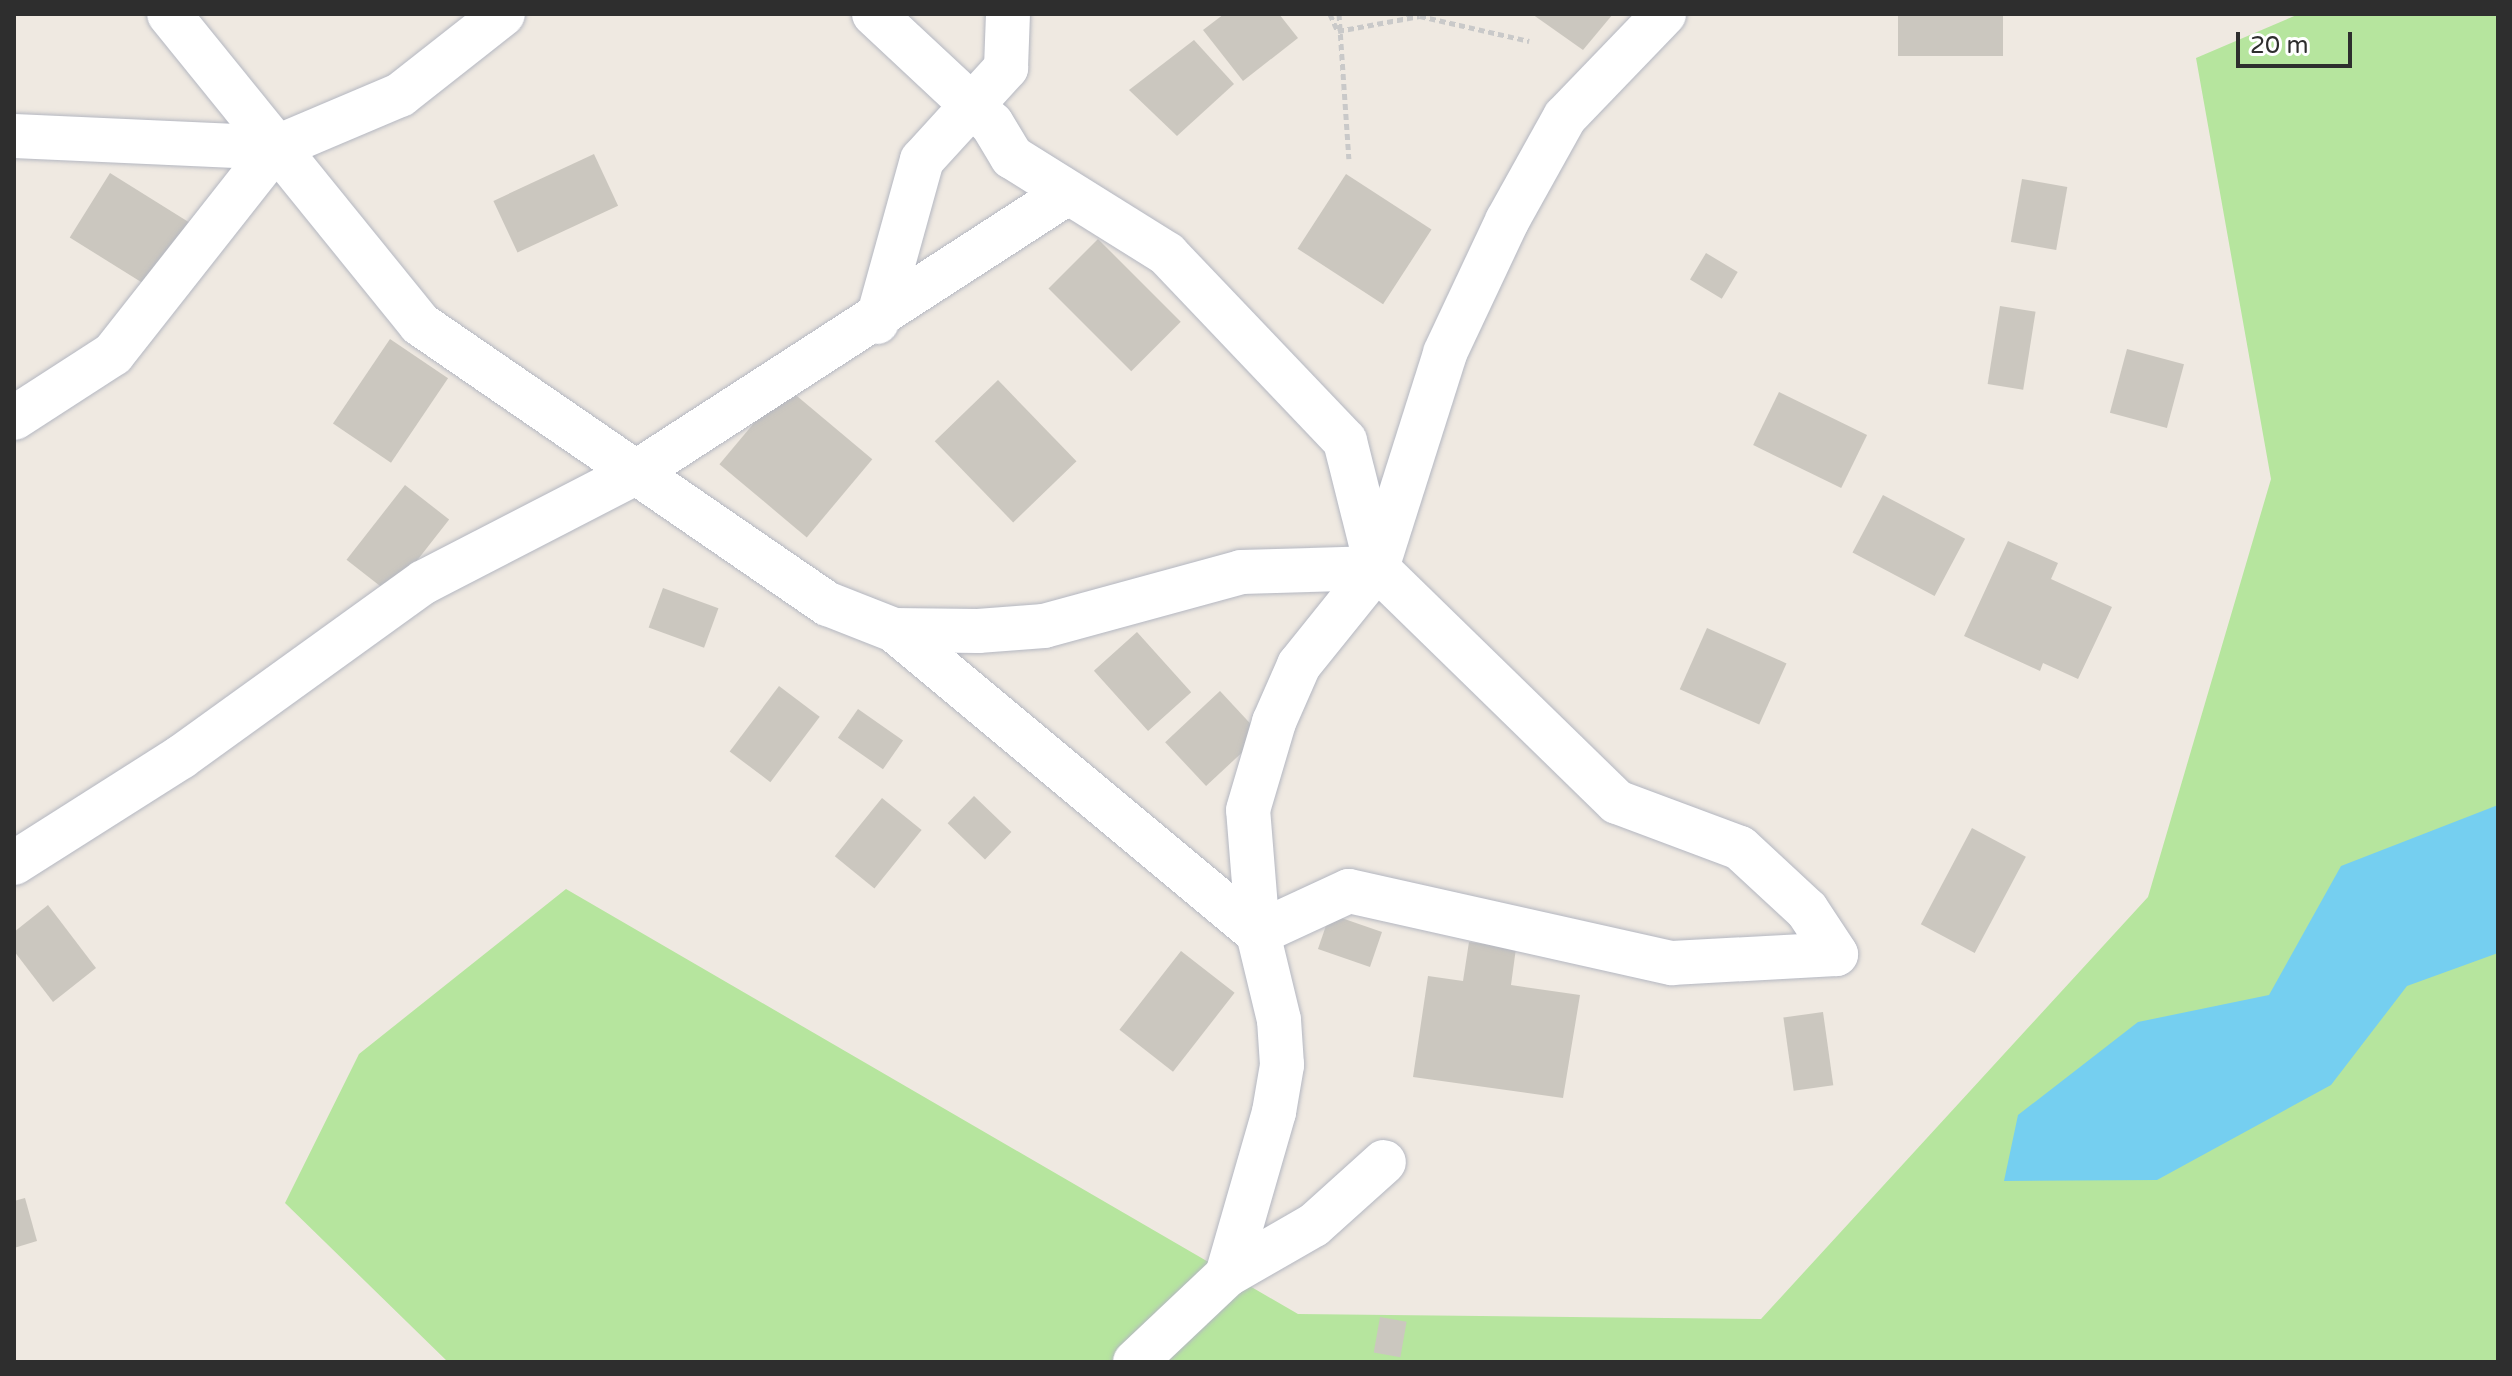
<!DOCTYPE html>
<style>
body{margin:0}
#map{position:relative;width:2512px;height:1376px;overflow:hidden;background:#efe9e1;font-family:"Varela Round",sans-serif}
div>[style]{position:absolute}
.green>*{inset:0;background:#b6e59e}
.water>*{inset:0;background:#75cff0}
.building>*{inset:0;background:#cbc7bf;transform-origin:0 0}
.path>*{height:5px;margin-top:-2.5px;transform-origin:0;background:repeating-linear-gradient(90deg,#c9c9c9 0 6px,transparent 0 10px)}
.roads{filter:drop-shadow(0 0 2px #b4b7c1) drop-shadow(0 0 2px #b4b7c1)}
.street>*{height:44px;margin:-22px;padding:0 22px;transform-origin:22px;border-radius:22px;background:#fff}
span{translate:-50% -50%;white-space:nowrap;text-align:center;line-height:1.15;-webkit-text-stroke:6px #fff;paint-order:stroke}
.frame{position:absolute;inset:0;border:16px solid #2e2e2e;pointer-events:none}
.scale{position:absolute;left:2236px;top:32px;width:116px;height:36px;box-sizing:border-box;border:4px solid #2e2e2e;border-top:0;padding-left:10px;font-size:24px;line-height:28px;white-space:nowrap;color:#2e2e2e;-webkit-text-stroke:6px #fff;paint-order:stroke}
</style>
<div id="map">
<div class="green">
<i style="clip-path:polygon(2299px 14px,2498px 14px,2498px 1362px,448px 1362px,285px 1203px,359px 1054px,566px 889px,1298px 1314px,1761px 1319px,2148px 897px,2271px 479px,2196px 58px)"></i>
</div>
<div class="water">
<i style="clip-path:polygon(2498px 805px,2498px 953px,2407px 986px,2331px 1085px,2157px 1180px,2004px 1181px,2018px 1115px,2138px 1022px,2269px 995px,2341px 866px)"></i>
</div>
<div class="building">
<i style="clip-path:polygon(1224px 14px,1279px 14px,1298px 38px,1243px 81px,1203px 30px)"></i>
<i style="clip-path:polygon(1532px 14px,1613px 14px,1583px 50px)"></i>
<i style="left:1898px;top:14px;width:105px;height:42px"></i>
<i style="clip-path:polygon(1194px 40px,1234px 84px,1177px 136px,1129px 90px)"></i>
<i style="left:594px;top:154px;width:57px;height:111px;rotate:65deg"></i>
<i style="left:110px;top:173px;width:103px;height:76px;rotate:32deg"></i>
<i style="left:1346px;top:174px;width:102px;height:89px;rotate:33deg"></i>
<i style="left:2022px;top:179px;width:46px;height:64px;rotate:10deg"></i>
<i style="left:1098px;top:239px;width:117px;height:70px;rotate:45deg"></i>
<i style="left:1706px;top:253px;width:37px;height:31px;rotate:31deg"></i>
<i style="left:2000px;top:306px;width:36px;height:79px;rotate:9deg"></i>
<i style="left:390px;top:339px;width:70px;height:102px;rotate:34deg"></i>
<i style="left:2127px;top:349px;width:59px;height:66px;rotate:15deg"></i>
<i style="left:998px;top:380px;width:113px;height:88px;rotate:46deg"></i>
<i style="left:785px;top:386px;width:114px;height:102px;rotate:40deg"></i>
<i style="left:1779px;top:392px;width:98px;height:59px;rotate:26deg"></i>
<i style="left:405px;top:485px;width:56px;height:95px;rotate:38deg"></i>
<i style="left:1883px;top:495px;width:93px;height:65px;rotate:28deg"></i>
<i style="clip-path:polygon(2008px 541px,2058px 563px,2051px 579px,2112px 607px,2078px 679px,2043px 663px,2040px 671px,1964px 636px)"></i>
<i style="left:663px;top:588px;width:59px;height:42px;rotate:20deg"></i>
<i style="left:1707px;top:628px;width:87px;height:67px;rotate:24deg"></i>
<i style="left:1137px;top:632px;width:81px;height:58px;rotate:48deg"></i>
<i style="left:779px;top:686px;width:51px;height:82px;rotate:37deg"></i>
<i style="left:1220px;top:691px;width:60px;height:75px;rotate:47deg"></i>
<i style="left:858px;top:709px;width:55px;height:35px;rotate:35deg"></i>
<i style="left:974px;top:796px;width:52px;height:38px;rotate:44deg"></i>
<i style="left:882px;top:798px;width:51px;height:75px;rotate:39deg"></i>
<i style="left:1972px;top:828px;width:61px;height:109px;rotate:28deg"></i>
<i style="clip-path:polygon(48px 905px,96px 968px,53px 1002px,14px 951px,14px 932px)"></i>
<i style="left:1330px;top:914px;width:55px;height:37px;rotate:19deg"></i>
<i style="clip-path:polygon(1469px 942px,1516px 948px,1511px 985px,1580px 995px,1563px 1098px,1413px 1077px,1428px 976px,1463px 981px)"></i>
<i style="left:1181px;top:951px;width:68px;height:100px;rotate:38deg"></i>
<i style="left:1823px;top:1012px;width:74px;height:40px;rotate:82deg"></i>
<i style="clip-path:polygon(25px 1198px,37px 1241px,14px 1248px,14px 1201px)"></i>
<i style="left:1380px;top:1317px;width:27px;height:36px;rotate:10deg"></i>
</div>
<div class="path">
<i style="left:1330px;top:14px;width:17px;rotate:66deg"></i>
<i style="left:1339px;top:14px;width:145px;rotate:86.1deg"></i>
<i style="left:1338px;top:31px;width:83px;rotate:-10.4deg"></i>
<i style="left:1420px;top:16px;width:112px;rotate:12.9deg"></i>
</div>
<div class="roads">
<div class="street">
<i style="left:169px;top:14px;width:399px;rotate:51deg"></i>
<i style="left:420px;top:324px;width:495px;rotate:34.5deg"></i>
<i style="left:828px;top:604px;width:71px;rotate:21.5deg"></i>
<i style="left:894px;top:630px;width:84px;rotate:0.7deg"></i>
<i style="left:978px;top:631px;width:66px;rotate:-4.3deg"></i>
<i style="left:1044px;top:626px;width:204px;rotate:-15.3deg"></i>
<i style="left:1241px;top:572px;width:136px;rotate:-1.7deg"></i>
<i style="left:874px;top:14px;width:161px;rotate:43deg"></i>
<i style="left:992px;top:124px;width:39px;rotate:59deg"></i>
<i style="left:1012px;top:157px;width:183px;rotate:32deg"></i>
<i style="left:1167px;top:254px;width:258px;rotate:46.4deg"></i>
<i style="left:1345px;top:441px;width:131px;rotate:75.9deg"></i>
<i style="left:1377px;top:568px;width:335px;rotate:44.3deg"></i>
<i style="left:1617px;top:802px;width:131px;rotate:20.5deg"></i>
<i style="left:1740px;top:848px;width:91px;rotate:42.8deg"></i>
<i style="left:1807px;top:910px;width:53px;rotate:56.6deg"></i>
<i style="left:14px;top:136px;width:261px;rotate:2.6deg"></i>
<i style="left:275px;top:148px;width:136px;rotate:-23deg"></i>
<i style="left:400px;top:95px;width:131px;rotate:-38.2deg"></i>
<i style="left:877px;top:322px;width:168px;rotate:-74.5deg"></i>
<i style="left:922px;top:160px;width:125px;rotate:-47.6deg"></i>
<i style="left:1006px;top:68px;width:54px;rotate:-87.9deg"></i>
<i style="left:14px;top:418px;width:118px;rotate:-32.9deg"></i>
<i style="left:113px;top:354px;width:262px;rotate:-51.8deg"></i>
<i style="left:894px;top:630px;width:474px;rotate:39.8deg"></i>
<i style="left:1258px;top:933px;width:100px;rotate:-24.8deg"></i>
<i style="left:1349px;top:891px;width:331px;rotate:12.6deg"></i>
<i style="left:1672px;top:963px;width:164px;rotate:-3.1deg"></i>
<i style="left:14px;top:863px;width:198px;rotate:-32.4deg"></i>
<i style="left:181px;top:757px;width:299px;rotate:-35.8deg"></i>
<i style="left:424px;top:582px;width:237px;rotate:-27.3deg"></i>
<i style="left:635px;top:473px;width:513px;rotate:-32.92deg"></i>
<i style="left:1227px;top:1275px;width:100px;rotate:-29.9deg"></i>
<i style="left:1314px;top:1225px;width:94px;rotate:-42deg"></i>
<i style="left:1135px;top:1362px;width:127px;rotate:-43.4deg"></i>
<i style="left:1227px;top:1275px;width:170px;rotate:-73.9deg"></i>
<i style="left:1274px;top:1112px;width:48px;rotate:-80.3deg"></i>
<i style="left:1282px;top:1065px;width:45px;rotate:-93.8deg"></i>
<i style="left:1279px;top:1020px;width:89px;rotate:-103.6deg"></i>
<i style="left:1258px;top:933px;width:123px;rotate:-94.6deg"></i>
<i style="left:1248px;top:810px;width:92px;rotate:-73.5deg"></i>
<i style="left:1274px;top:722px;width:62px;rotate:-66.3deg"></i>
<i style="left:1299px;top:665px;width:124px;rotate:-51.2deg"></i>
<i style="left:1377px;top:568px;width:225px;rotate:-72.4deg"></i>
<i style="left:1445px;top:353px;width:146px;rotate:-64.8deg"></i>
<i style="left:1507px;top:221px;width:119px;rotate:-60.9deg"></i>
<i style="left:1565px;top:117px;width:143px;rotate:-46.1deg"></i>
</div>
</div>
<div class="frame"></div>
<div class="scale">20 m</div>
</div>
